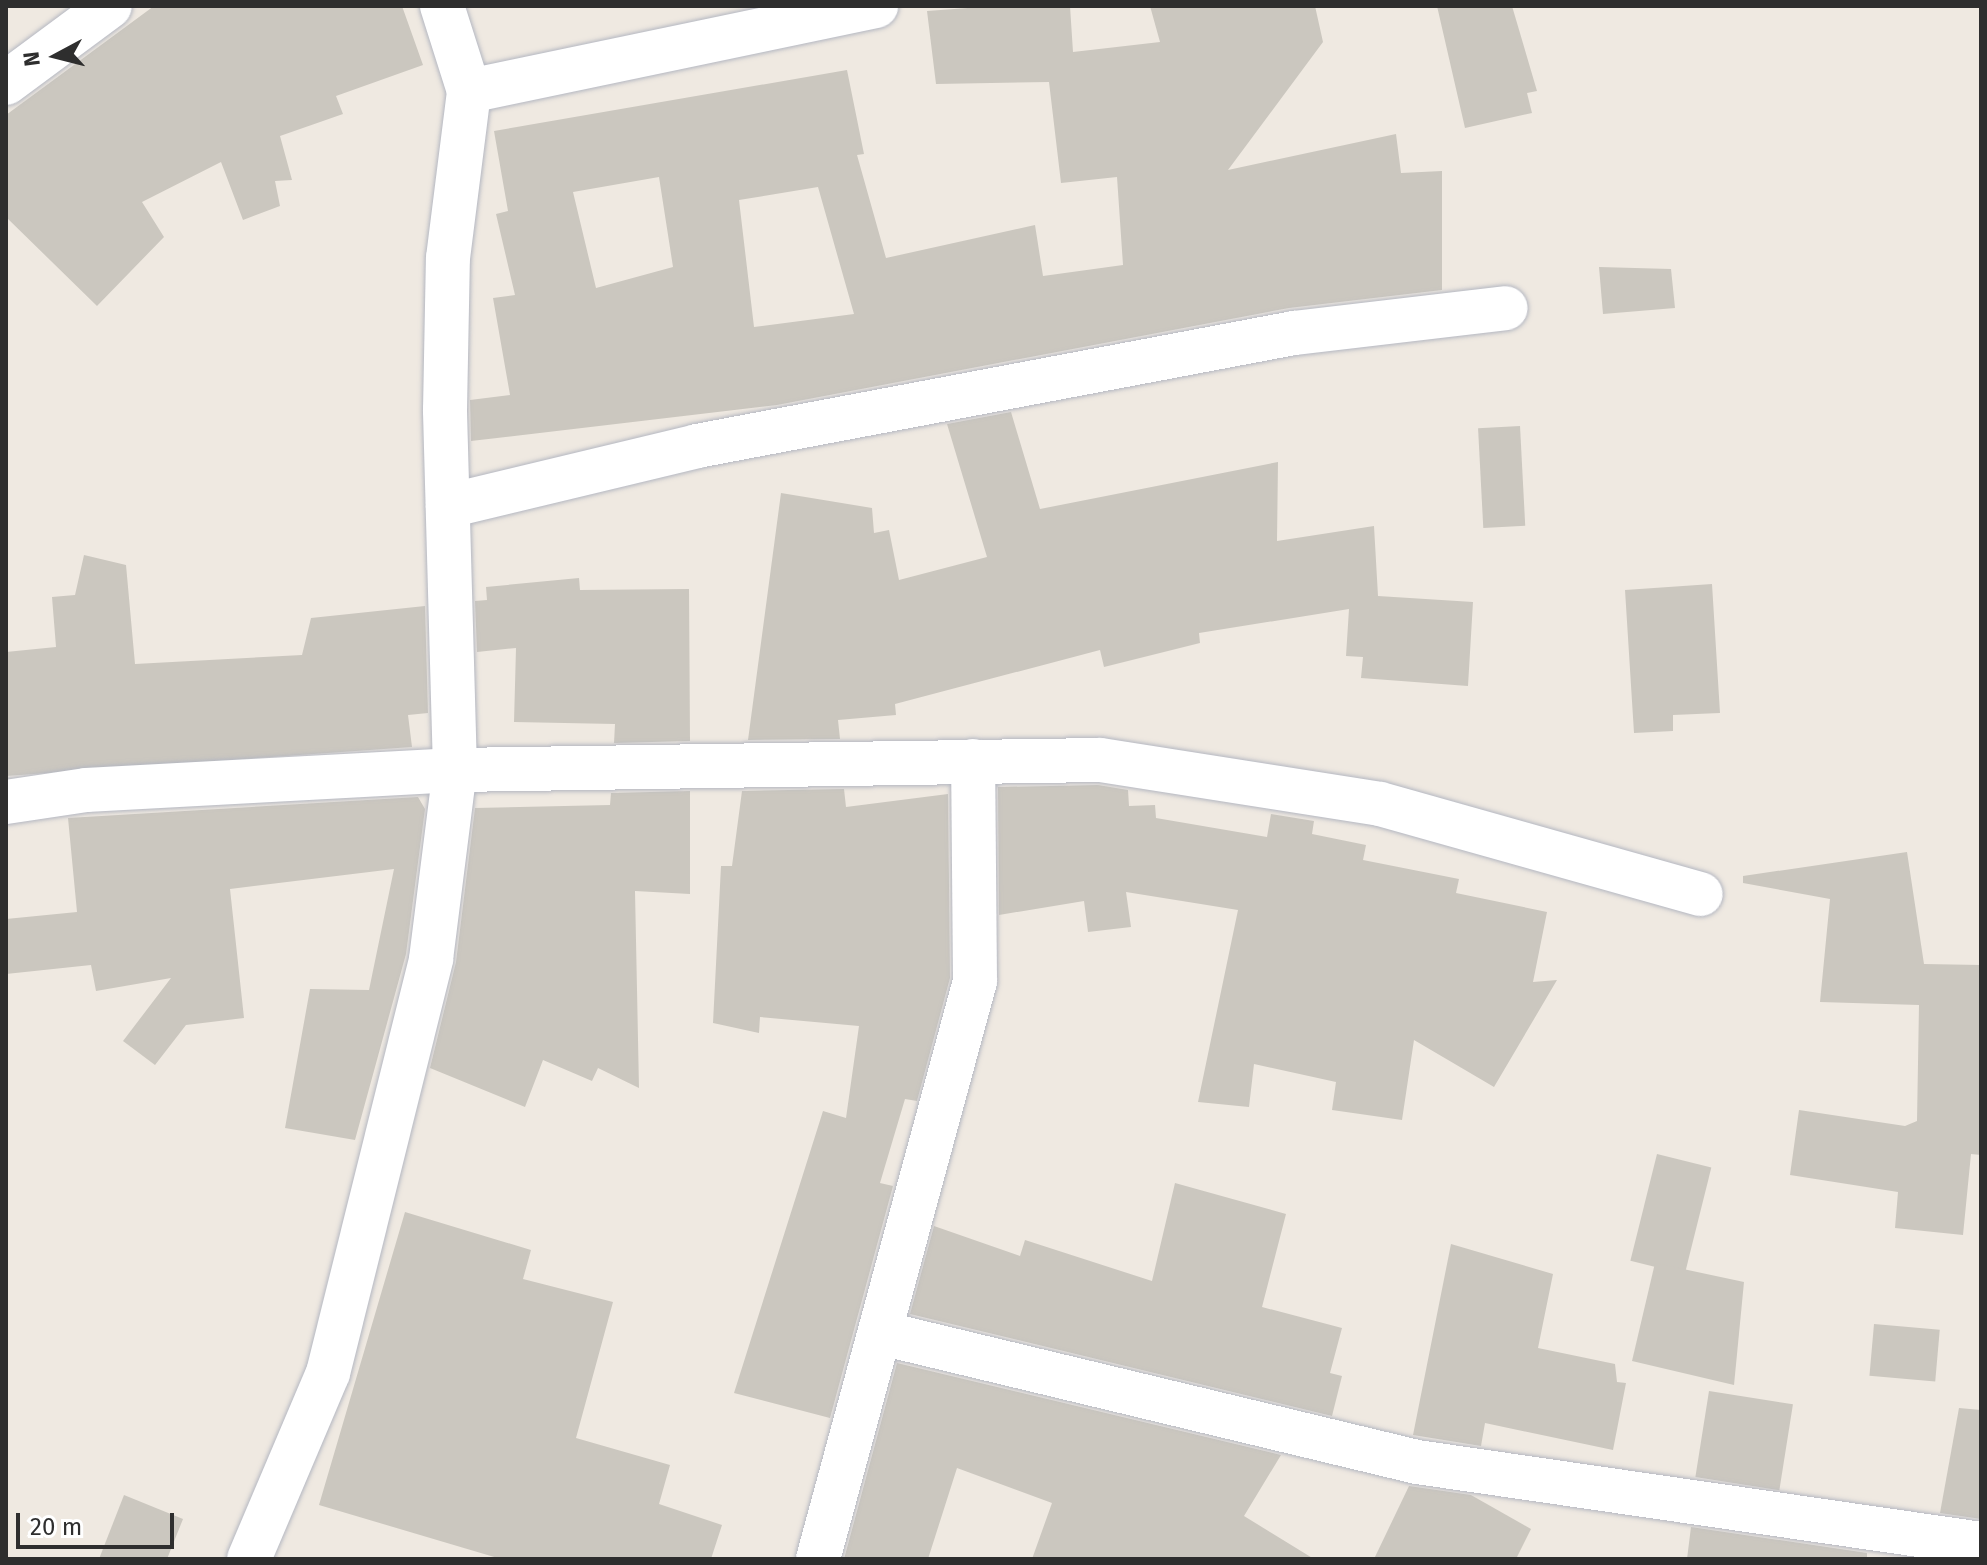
<!DOCTYPE html>
<style>
body{margin:0}
#map{position:relative;width:1987px;height:1565px;overflow:hidden;background:#efe9e1;font-family:"Fira Sans",sans-serif}
div>[style]{position:absolute}
.building>*{inset:0;background:#cbc7bf;transform-origin:0 0}
.roads{filter:drop-shadow(0 0 2px #b4b7c1) drop-shadow(0 0 2px #b4b7c1)}
.minor>*{height:44px;margin:-22px;padding:0 22px;transform-origin:22px;border-radius:22px;background:#fff}
span{translate:-50% -50%;white-space:nowrap;text-align:center;line-height:1.15;-webkit-text-stroke:7px #fff;paint-order:stroke}
.frame{position:absolute;inset:0;border:8px solid #2e2e2e;pointer-events:none}
.north{position:absolute;left:16px;top:16px;width:80px;height:80px;-webkit-text-stroke:6px #fff;paint-order:stroke;rotate:263deg;font-size:22px;font-weight:700;line-height:32px;text-align:center;color:#2e2e2e}
.north::after{content:'';display:block;margin:auto;width:28px;height:36px;background:#2e2e2e;clip-path:polygon(50% 0,100% 100%,50% 72%,0 100%)}
.scale{position:absolute;left:16px;top:1513px;width:158px;height:36px;box-sizing:border-box;border:4px solid #2e2e2e;border-top:0;padding-left:10px;font-size:24px;line-height:28px;white-space:nowrap;color:#2e2e2e;-webkit-text-stroke:6px #fff;paint-order:stroke}
</style>
<div id="map">
<div class="building">
<i style="clip-path:polygon(154px 6px,402px 6px,423px 65px,336px 96px,343px 114px,280px 136px,292px 180px,275px 181px,280px 206px,243px 220px,221px 162px,142px 202px,164px 237px,97px 306px,6px 217px,6px 115px)"></i>
<i style="clip-path:polygon(evenodd,995px 6px,1070px 6px,1073px 52px,1160px 42px,1150px 6px,1315px 6px,1323px 42px,1228px 170px,1396px 134px,1401px 173px,1442px 171px,1442px 290px,1289px 308px,777px 405px,471px 441px,470px 400px,510px 395px,493px 298px,515px 295px,496px 214px,508px 211px,494px 131px,847px 70px,864px 154px,857px 155px,886px 258px,1035px 225px,1043px 276px,1123px 265px,1117px 177px,1061px 183px,1049px 82px,936px 84px,927px 11px,995px 6px,659px 177px,673px 267px,596px 288px,573px 192px,659px 177px,995px 6px,818px 187px,854px 314px,754px 327px,739px 200px,818px 187px)"></i>
<i style="clip-path:polygon(1437px 6px,1512px 6px,1537px 91px,1527px 93px,1532px 113px,1465px 128px)"></i>
<i style="clip-path:polygon(1599px 267px,1671px 269px,1675px 308px,1603px 314px)"></i>
<i style="clip-path:polygon(1011px 412px,1040px 509px,1278px 462px,1277px 541px,1374px 526px,1378px 596px,1473px 602px,1468px 686px,1361px 678px,1363px 657px,1346px 656px,1349px 609px,1199px 633px,1200px 643px,1104px 667px,1100px 650px,895px 704px,896px 715px,838px 720px,840px 739px,748px 740px,781px 493px,872px 508px,874px 533px,889px 530px,899px 580px,987px 557px,947px 424px)"></i>
<i style="left:1520px;top:426px;width:100px;height:42px;rotate:87deg"></i>
<i style="clip-path:polygon(84px 555px,126px 565px,135px 664px,302px 655px,311px 618px,425px 606px,428px 713px,408px 715px,412px 747px,6px 776px,6px 652px,56px 647px,52px 597px,75px 595px)"></i>
<i style="clip-path:polygon(579px 578px,580px 590px,689px 589px,690px 741px,614px 743px,615px 724px,514px 722px,516px 648px,477px 652px,475px 601px,487px 600px,486px 587px)"></i>
<i style="clip-path:polygon(1712px 584px,1720px 713px,1673px 715px,1673px 731px,1634px 733px,1625px 590px)"></i>
<i style="clip-path:polygon(1098px 785px,1128px 790px,1129px 806px,1155px 805px,1156px 818px,1267px 837px,1271px 814px,1314px 821px,1312px 834px,1366px 845px,1363px 860px,1459px 879px,1456px 893px,1547px 912px,1533px 982px,1557px 980px,1494px 1087px,1414px 1040px,1402px 1120px,1332px 1110px,1336px 1082px,1254px 1064px,1249px 1107px,1198px 1102px,1238px 910px,1126px 892px,1131px 927px,1088px 932px,1084px 901px,999px 915px,998px 787px)"></i>
<i style="clip-path:polygon(844px 789px,846px 807px,948px 794px,950px 978px,917px 1101px,905px 1099px,880px 1183px,893px 1186px,830px 1418px,734px 1393px,823px 1111px,846px 1118px,859px 1026px,760px 1017px,759px 1033px,713px 1023px,721px 866px,732px 866px,742px 791px)"></i>
<i style="clip-path:polygon(690px 791px,690px 894px,635px 891px,639px 1088px,598px 1068px,592px 1081px,543px 1060px,525px 1107px,430px 1068px,456px 962px,475px 808px,610px 805px,611px 793px)"></i>
<i style="clip-path:polygon(418px 797px,425px 809px,406px 954px,355px 1140px,285px 1128px,310px 989px,369px 990px,394px 869px,230px 889px,244px 1018px,186px 1025px,155px 1065px,123px 1041px,171px 978px,96px 991px,91px 965px,6px 974px,6px 919px,77px 912px,68px 818px)"></i>
<i style="clip-path:polygon(1907px 852px,1924px 964px,1981px 965px,1981px 1155px,1971px 1154px,1963px 1235px,1895px 1228px,1898px 1192px,1790px 1175px,1799px 1110px,1905px 1126px,1917px 1121px,1919px 1005px,1820px 1002px,1830px 899px,1743px 883px,1743px 876px)"></i>
<i style="left:1657px;top:1154px;width:56px;height:110px;rotate:14deg"></i>
<i style="clip-path:polygon(1175px 1183px,1286px 1214px,1262px 1307px,1342px 1328px,1330px 1373px,1342px 1376px,1332px 1416px,910px 1314px,934px 1226px,1020px 1256px,1025px 1240px,1152px 1281px)"></i>
<i style="clip-path:polygon(405px 1212px,531px 1250px,523px 1279px,613px 1302px,576px 1438px,670px 1465px,659px 1504px,722px 1525px,711px 1559px,501px 1559px,319px 1505px)"></i>
<i style="clip-path:polygon(1451px 1244px,1553px 1274px,1538px 1348px,1615px 1364px,1617px 1382px,1626px 1383px,1613px 1450px,1485px 1423px,1481px 1446px,1413px 1435px)"></i>
<i style="clip-path:polygon(1655px 1263px,1744px 1282px,1734px 1385px,1632px 1361px)"></i>
<i style="left:1874px;top:1324px;width:66px;height:52px;rotate:5deg"></i>
<i style="clip-path:polygon(897px 1363px,1281px 1455px,1244px 1516px,1314px 1559px,1032px 1559px,1052px 1503px,957px 1468px,928px 1559px,844px 1559px)"></i>
<i style="left:1709px;top:1391px;width:85px;height:87px;rotate:9deg"></i>
<i style="clip-path:polygon(1959px 1408px,1981px 1410px,1981px 1519px,1940px 1513px)"></i>
<i style="clip-path:polygon(1409px 1486px,1471px 1495px,1531px 1529px,1516px 1559px,1374px 1559px)"></i>
<i style="clip-path:polygon(124px 1495px,183px 1519px,167px 1559px,99px 1559px)"></i>
<i style="clip-path:polygon(1691px 1527px,1867px 1553px,1867px 1559px,1687px 1559px)"></i>
</div>
<div class="roads">
<div class="minor">
<i style="left:6px;top:83px;width:129px;rotate:-36.5deg"></i>
<i style="left:469px;top:91px;width:416px;rotate:-11.8deg"></i>
<i style="left:448px;top:506px;width:256px;rotate:-13.5deg"></i>
<i style="left:697px;top:446px;width:608px;rotate:-10.72deg"></i>
<i style="left:1294px;top:333px;width:213px;rotate:-6.7deg"></i>
<i style="left:6px;top:802px;width:81px;rotate:-8.5deg"></i>
<i style="left:86px;top:790px;width:370px;rotate:-3.1deg"></i>
<i style="left:455px;top:770px;width:645px;rotate:-0.89deg"></i>
<i style="left:1100px;top:760px;width:283px;rotate:8.9deg"></i>
<i style="left:1380px;top:804px;width:333px;rotate:15.7deg"></i>
<i style="left:881px;top:1333px;width:551px;rotate:13.53deg"></i>
<i style="left:1417px;top:1462px;width:570px;rotate:8.27deg"></i>
<i style="left:249px;top:1559px;width:202px;rotate:-67deg"></i>
<i style="left:328px;top:1373px;width:427px;rotate:-76deg"></i>
<i style="left:431px;top:959px;width:191px;rotate:-82.8deg"></i>
<i style="left:455px;top:770px;width:360px;rotate:-91.6deg"></i>
<i style="left:445px;top:410px;width:152px;rotate:-88.9deg"></i>
<i style="left:448px;top:258px;width:168px;rotate:-82.8deg"></i>
<i style="left:469px;top:91px;width:89px;rotate:-107.6deg"></i>
<i style="left:818px;top:1559px;width:599px;rotate:-74.8deg"></i>
<i style="left:975px;top:981px;width:220px;rotate:-90.5deg"></i>
</div>
</div>
<div class="frame"></div>
<div class="north">N</div>
<div class="scale">20 m</div>
</div>
